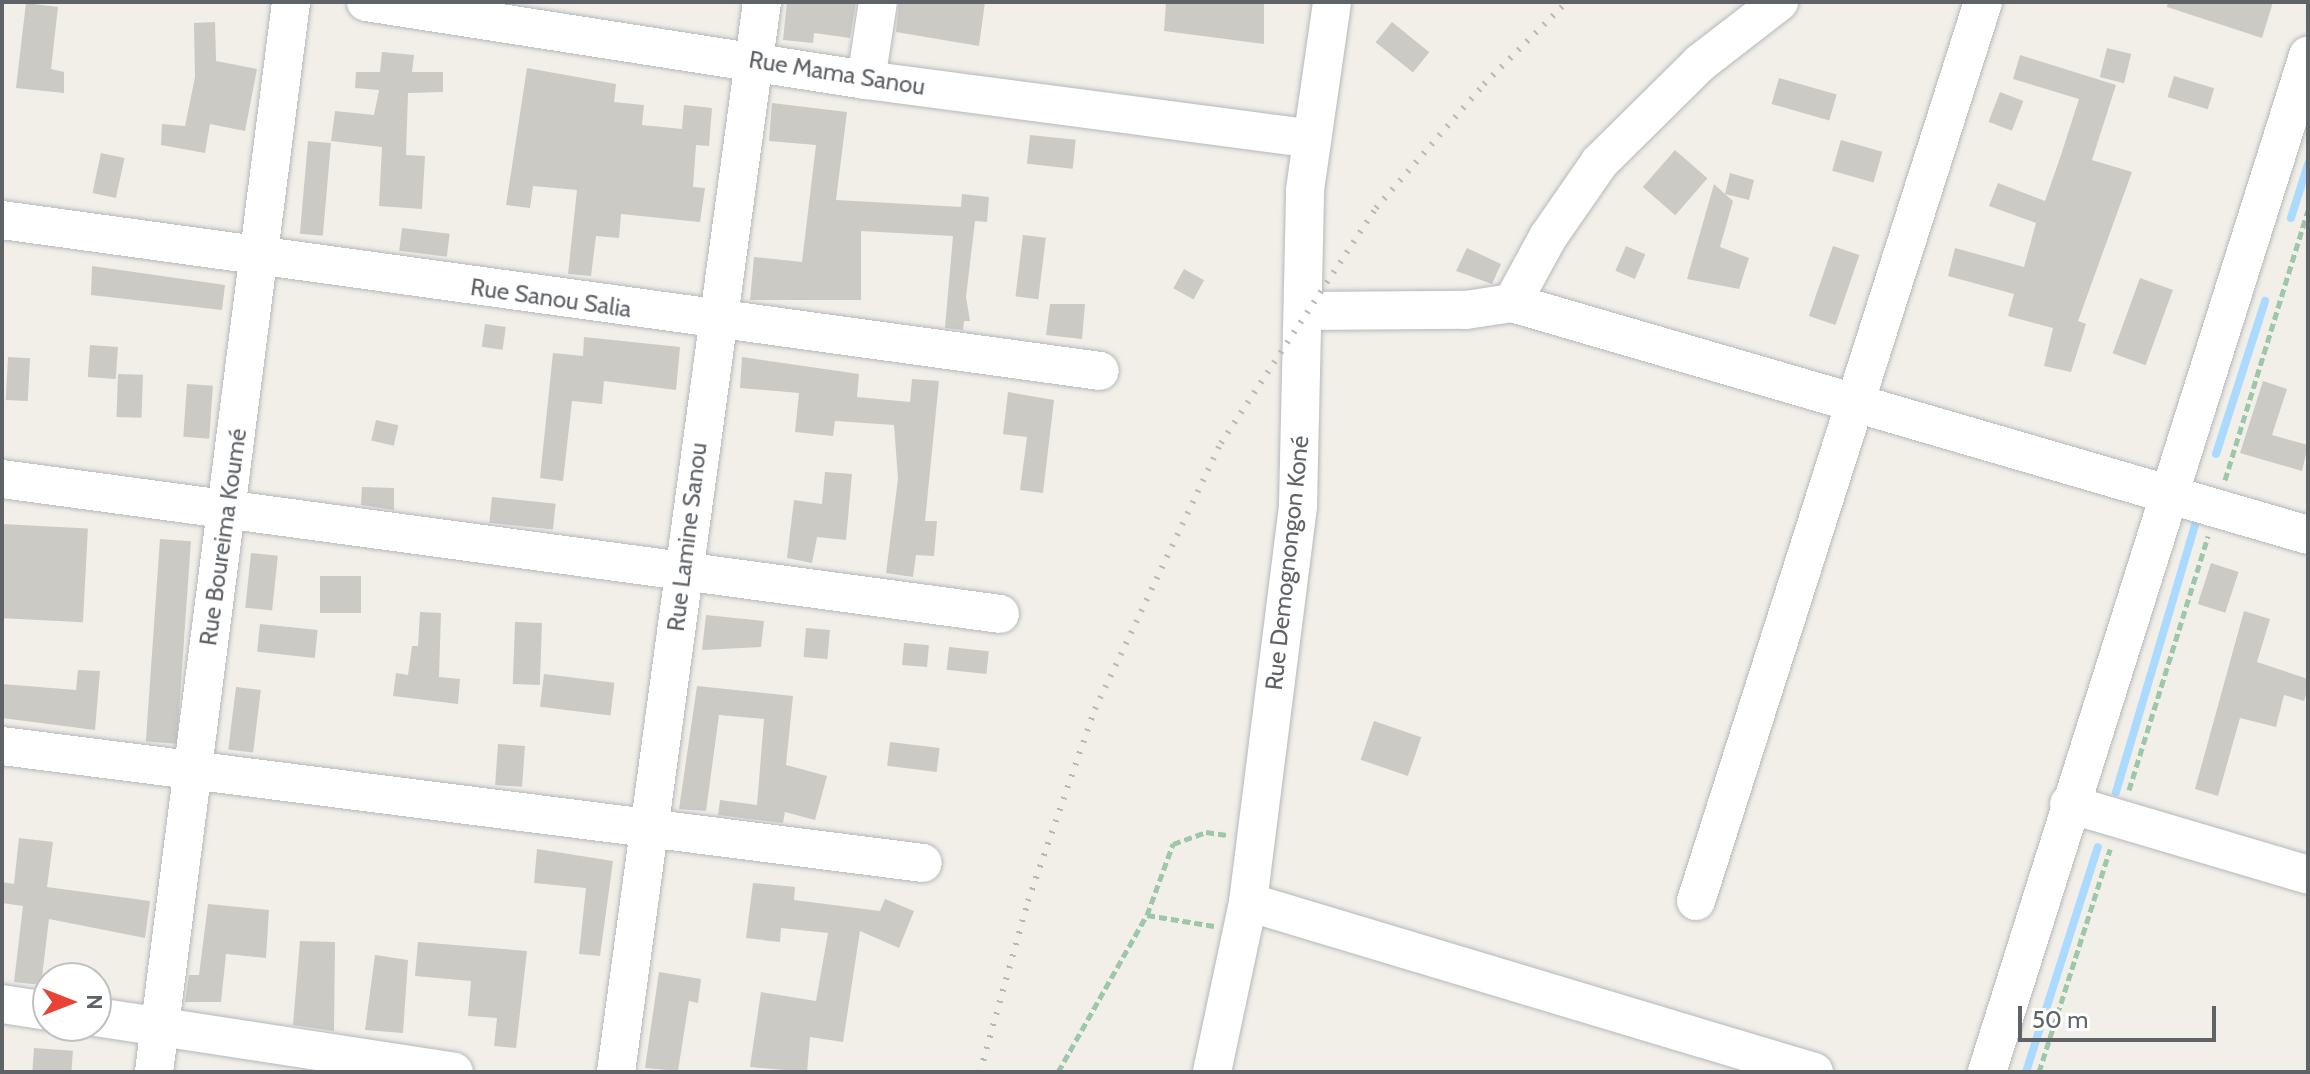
<!DOCTYPE html>
<meta charset="utf-8">
<style>
body{margin:0}
#map{position:relative;width:2310px;height:1074px;overflow:hidden;background:#f1efe8;font-family:Cabin,sans-serif}
div>[style]{position:absolute}
.stream>*{height:8px;margin:-4px;padding:0 4px;transform-origin:4px;border-radius:4px;background:#aadaff}
.building>*{inset:0;background:#cccac5;transform-origin:0 0}
.path>*{height:5px;margin-top:-2.5px;transform-origin:0;background:repeating-linear-gradient(90deg,#9cc7a9 0 8px,transparent 0 12px)}
.roads{filter:drop-shadow(0 0 2px #b5b8bc) drop-shadow(0 0 2px #b5b8bc)}
.minor>*{height:38px;margin:-19px;padding:0 19px;transform-origin:19px;border-radius:19px;background:#fff}
.rail>*{height:6px;margin-top:-3px;transform-origin:0;background:repeating-linear-gradient(90deg,#b6b7b8 0 2px,transparent 0 12px)}
span{translate:-50% -50%;white-space:nowrap;text-align:center;line-height:1.15;-webkit-text-stroke:8px #fff;paint-order:stroke}
.street-label{font-size:24px;color:#5f6368}
.frame{position:absolute;inset:0;border:4px solid #5f6368;pointer-events:none}
.north{position:absolute;left:32px;top:962px;width:80px;height:80px;box-sizing:border-box;background:#fff;border:2px solid #bfc1c3;border-radius:50%;rotate:90deg;font-size:22px;font-weight:700;line-height:32px;text-align:center;color:#5f6368}
.north::after{content:'';display:block;margin:auto;width:28px;height:36px;background:#ea4335;clip-path:polygon(50% 0,100% 100%,50% 72%,0 100%)}
.scale{position:absolute;left:2018px;top:1006px;width:198px;height:36px;box-sizing:border-box;border:4px solid #5f6368;border-top:0;padding-left:10px;font-size:24px;line-height:28px;white-space:nowrap;color:#5f6368;-webkit-text-stroke:6px #fff;paint-order:stroke}
</style>
<div id="map">
<div class="stream">
<i style="left:2291px;top:218px;width:57px;rotate:-72.5deg"></i>
<i style="left:2216px;top:454px;width:161px;rotate:-72.2deg"></i>
<i style="left:2116px;top:792px;width:278px;rotate:-73.5deg"></i>
<i style="left:2026px;top:1072px;width:236px;rotate:-72.3deg"></i>
</div>
<div class="building">
<i style="clip-path:polygon(787px 2px,856px 2px,850px 38px,814px 33px,813px 43px,783px 40px)"></i>
<i style="clip-path:polygon(899px 2px,985px 2px,979px 46px,896px 32px)"></i>
<i style="clip-path:polygon(1166px 2px,1264px 2px,1264px 44px,1164px 31px)"></i>
<i style="clip-path:polygon(2168px 2px,2273px 2px,2262px 38px,2167px 7px)"></i>
<i style="clip-path:polygon(26px 3px,58px 7px,51px 69px,64px 72px,64px 93px,16px 88px)"></i>
<i style="clip-path:polygon(215px 22px,216px 61px,257px 69px,245px 131px,210px 124px,205px 153px,161px 145px,162px 124px,185px 126px,195px 77px,194px 23px)"></i>
<i style="left:1392px;top:22px;width:48px;height:26px;rotate:39deg"></i>
<i style="left:2107px;top:48px;width:25px;height:30px;rotate:14deg"></i>
<i style="clip-path:polygon(382px 52px,414px 55px,412px 72px,443px 72px,443px 92px,408px 93px,406px 155px,425px 156px,422px 209px,379px 206px,382px 147px,331px 141px,335px 111px,374px 115px,379px 90px,355px 88px,356px 72px,380px 72px)"></i>
<i style="clip-path:polygon(2020px 55px,2116px 85px,2092px 160px,2132px 172px,2078px 321px,2086px 324px,2071px 372px,2044px 366px,2053px 328px,2008px 316px,2014px 294px,1948px 276px,1955px 248px,2024px 267px,2036px 223px,1989px 206px,1998px 183px,2045px 201px,2061px 155px,2079px 99px,2013px 79px)"></i>
<i style="clip-path:polygon(527px 68px,616px 84px,614px 102px,644px 105px,642px 125px,682px 129px,684px 105px,712px 108px,709px 146px,696px 145px,693px 187px,705px 188px,700px 222px,621px 214px,619px 238px,596px 236px,591px 276px,568px 274px,577px 190px,533px 186px,530px 208px,506px 205px)"></i>
<i style="left:2174px;top:76px;width:42px;height:22px;rotate:17deg"></i>
<i style="left:1779px;top:78px;width:60px;height:27px;rotate:16deg"></i>
<i style="left:2000px;top:92px;width:25px;height:32px;rotate:21deg"></i>
<i style="clip-path:polygon(772px 103px,847px 112px,836px 200px,961px 207px,962px 194px,989px 197px,987px 222px,975px 221px,966px 297px,970px 321px,964px 321px,963px 330px,945px 328px,953px 236px,861px 231px,861px 300px,750px 300px,754px 257px,802px 262px,816px 145px,769px 141px)"></i>
<i style="left:1030px;top:135px;width:46px;height:29px;rotate:6deg"></i>
<i style="left:1841px;top:140px;width:43px;height:32px;rotate:16deg"></i>
<i style="left:308px;top:141px;width:23px;height:93px;rotate:5deg"></i>
<i style="left:1675px;top:150px;width:43px;height:49px;rotate:41deg"></i>
<i style="left:101px;top:153px;width:24px;height:41px;rotate:12deg"></i>
<i style="clip-path:polygon(1730px 173px,1754px 180px,1749px 200px,1725px 194px,1733px 201px,1720px 247px,1749px 258px,1739px 289px,1687px 279px,1714px 184px,1725px 194px)"></i>
<i style="left:402px;top:228px;width:48px;height:23px;rotate:7deg"></i>
<i style="left:1023px;top:235px;width:23px;height:62px;rotate:7deg"></i>
<i style="left:1626px;top:246px;width:21px;height:27px;rotate:23deg"></i>
<i style="left:1833px;top:246px;width:28px;height:74px;rotate:19deg"></i>
<i style="clip-path:polygon(1467px 248px,1501px 264px,1492px 284px,1456px 271px)"></i>
<i style="clip-path:polygon(92px 266px,225px 285px,222px 310px,91px 295px)"></i>
<i style="left:1184px;top:269px;width:23px;height:22px;rotate:29deg"></i>
<i style="left:2140px;top:278px;width:35px;height:80px;rotate:20deg"></i>
<i style="clip-path:polygon(1050px 304px,1085px 304px,1082px 339px,1046px 335px)"></i>
<i style="left:485px;top:324px;width:21px;height:23px;rotate:8deg"></i>
<i style="clip-path:polygon(584px 337px,680px 347px,676px 390px,604px 381px,602px 404px,572px 401px,563px 481px,540px 478px,553px 353px,583px 356px)"></i>
<i style="left:90px;top:345px;width:28px;height:32px;rotate:4deg"></i>
<i style="left:8px;top:357px;width:22px;height:43px;rotate:3deg"></i>
<i style="clip-path:polygon(742px 357px,859px 374px,857px 397px,910px 402px,912px 379px,939px 381px,925px 521px,937px 521px,934px 556px,916px 555px,913px 577px,886px 573px,898px 479px,894px 425px,835px 421px,833px 436px,795px 432px,799px 393px,740px 388px)"></i>
<i style="left:118px;top:374px;width:25px;height:43px;rotate:2deg"></i>
<i style="clip-path:polygon(2263px 381px,2287px 389px,2272px 435px,2308px 445px,2302px 471px,2240px 453px)"></i>
<i style="left:187px;top:384px;width:26px;height:53px;rotate:4deg"></i>
<i style="clip-path:polygon(1008px 392px,1054px 400px,1043px 493px,1020px 490px,1027px 437px,1003px 434px)"></i>
<i style="left:376px;top:420px;width:23px;height:21px;rotate:13deg"></i>
<i style="clip-path:polygon(825px 472px,852px 474px,846px 540px,817px 537px,812px 563px,787px 558px,794px 500px,822px 504px)"></i>
<i style="clip-path:polygon(362px 487px,394px 488px,394px 510px,361px 505px)"></i>
<i style="left:492px;top:497px;width:64px;height:26px;rotate:6deg"></i>
<i style="left:2px;top:524px;width:86px;height:94px;rotate:3deg"></i>
<i style="left:160px;top:539px;width:31px;height:203px;rotate:4deg"></i>
<i style="left:251px;top:553px;width:27px;height:55px;rotate:6deg"></i>
<i style="left:2211px;top:563px;width:29px;height:43px;rotate:18deg"></i>
<i style="left:320px;top:576px;width:41px;height:37px"></i>
<i style="clip-path:polygon(2244px 611px,2270px 619px,2257px 662px,2308px 679px,2308px 688px,2304px 701px,2284px 695px,2276px 727px,2240px 718px,2218px 796px,2195px 789px)"></i>
<i style="clip-path:polygon(420px 612px,441px 613px,439px 677px,460px 679px,458px 704px,393px 696px,396px 673px,408px 675px,412px 646px,418px 646px)"></i>
<i style="clip-path:polygon(706px 615px,764px 621px,761px 647px,702px 650px)"></i>
<i style="left:515px;top:622px;width:27px;height:62px;rotate:2deg"></i>
<i style="left:260px;top:624px;width:58px;height:28px;rotate:6deg"></i>
<i style="left:806px;top:628px;width:24px;height:29px;rotate:5deg"></i>
<i style="left:904px;top:643px;width:25px;height:22px;rotate:5deg"></i>
<i style="left:949px;top:647px;width:40px;height:23px;rotate:6deg"></i>
<i style="clip-path:polygon(78px 670px,100px 671px,95px 730px,2px 718px,2px 684px,76px 690px)"></i>
<i style="left:544px;top:674px;width:71px;height:33px;rotate:7deg"></i>
<i style="clip-path:polygon(697px 686px,793px 696px,786px 765px,827px 776px,815px 820px,785px 812px,783px 823px,718px 815px,720px 800px,757px 805px,764px 719px,719px 715px,706px 811px,679px 809px)"></i>
<i style="left:236px;top:687px;width:25px;height:63px;rotate:7deg"></i>
<i style="left:1374px;top:721px;width:50px;height:41px;rotate:19deg"></i>
<i style="left:890px;top:742px;width:50px;height:24px;rotate:7deg"></i>
<i style="left:498px;top:744px;width:27px;height:41px;rotate:4deg"></i>
<i style="clip-path:polygon(19px 838px,53px 842px,47px 887px,150px 901px,145px 938px,49px 919px,41px 985px,14px 982px,23px 906px,2px 903px,2px 882px,14px 884px)"></i>
<i style="clip-path:polygon(537px 849px,613px 861px,600px 956px,579px 954px,586px 888px,534px 883px)"></i>
<i style="clip-path:polygon(753px 883px,795px 887px,794px 900px,880px 911px,885px 899px,914px 911px,899px 948px,860px 931px,843px 1042px,810px 1037px,807px 1072px,750px 1067px,761px 992px,816px 1001px,828px 933px,781px 928px,780px 942px,746px 938px)"></i>
<i style="clip-path:polygon(208px 904px,269px 910px,266px 958px,226px 954px,221px 1002px,185px 1002px,189px 975px,199px 975px)"></i>
<i style="clip-path:polygon(300px 941px,335px 942px,334px 1031px,293px 1025px)"></i>
<i style="clip-path:polygon(418px 942px,527px 951px,516px 1048px,494px 1046px,497px 1018px,468px 1016px,471px 981px,415px 976px)"></i>
<i style="clip-path:polygon(375px 955px,408px 960px,403px 1033px,365px 1030px)"></i>
<i style="clip-path:polygon(659px 972px,701px 979px,698px 1003px,689px 1001px,678px 1071px,645px 1068px)"></i>
<i style="left:34px;top:1048px;width:39px;height:24px;rotate:4deg"></i>
</div>
<div class="path">
<i style="left:2225px;top:480px;width:282px;rotate:-72.9deg"></i>
<i style="left:2129px;top:790px;width:266px;rotate:-72.7deg"></i>
<i style="left:1147px;top:915px;width:68px;rotate:9.3deg"></i>
<i style="left:1058px;top:1072px;width:180px;rotate:-60.5deg"></i>
<i style="left:1147px;top:915px;width:76px;rotate:-69.9deg"></i>
<i style="left:1173px;top:844px;width:35px;rotate:-20deg"></i>
<i style="left:1206px;top:832px;width:21px;rotate:8deg"></i>
<i style="left:2039px;top:1072px;width:234px;rotate:-72.3deg"></i>
</div>
<div class="roads">
<div class="minor">
<i style="left:366px;top:2px;width:506px;rotate:8.87deg"></i>
<i style="left:866px;top:80px;width:447px;rotate:7.5deg"></i>
<i style="left:866px;top:80px;width:79px;rotate:-81.3deg"></i>
<i style="left:2px;top:220px;width:1108px;rotate:7.83deg"></i>
<i style="left:1512px;top:303px;width:75px;rotate:-61.4deg"></i>
<i style="left:1548px;top:237px;width:91px;rotate:-55.3deg"></i>
<i style="left:1600px;top:162px;width:141px;rotate:-44.7deg"></i>
<i style="left:1700px;top:63px;width:100px;rotate:-37.7deg"></i>
<i style="left:1303px;top:311px;width:163px;rotate:-0.4deg"></i>
<i style="left:1466px;top:310px;width:47px;rotate:-8.7deg"></i>
<i style="left:1512px;top:303px;width:829px;rotate:16.25deg"></i>
<i style="left:2px;top:479px;width:1007px;rotate:7.7deg"></i>
<i style="left:2px;top:746px;width:928px;rotate:7.24deg"></i>
<i style="left:2069px;top:804px;width:249px;rotate:16.5deg"></i>
<i style="left:1696px;top:901px;width:944px;rotate:-72.29deg"></i>
<i style="left:1248px;top:902px;width:591px;rotate:16.72deg"></i>
<i style="left:2px;top:1004px;width:47px;rotate:8.7deg"></i>
<i style="left:96px;top:1017px;width:362px;rotate:8.7deg"></i>
<i style="left:154px;top:1072px;width:1079px;rotate:-82.7deg"></i>
<i style="left:616px;top:1072px;width:1080px;rotate:-82.23deg"></i>
<i style="left:1212px;top:1072px;width:174px;rotate:-78deg"></i>
<i style="left:1248px;top:902px;width:400px;rotate:-82.8deg"></i>
<i style="left:1298px;top:505px;width:315px;rotate:-88.7deg"></i>
<i style="left:1305px;top:190px;width:190px;rotate:-81.8deg"></i>
<i style="left:1987px;top:1072px;width:1066px;rotate:-72.47deg"></i>
</div>
</div>
<div class="rail">
<i style="left:980px;top:1072px;width:178px;rotate:-74.3deg"></i>
<i style="left:1028px;top:901px;width:203px;rotate:-70.8deg"></i>
<i style="left:1095px;top:709px;width:294px;rotate:-64.7deg"></i>
<i style="left:1221px;top:443px;width:282px;rotate:-56.6deg"></i>
<i style="left:1376px;top:208px;width:164px;rotate:-48.9deg"></i>
<i style="left:1484px;top:84px;width:117px;rotate:-44.7deg"></i>
</div>
<div class="street-label">
<span style="left:837px;top:73px;rotate:9deg">Rue Mama Sanou</span>
<span style="left:551px;top:298px;rotate:8deg">Rue Sanou Salia</span>
<span style="left:223px;top:537px;rotate:-82deg">Rue Boureima Koumé</span>
<span style="left:687px;top:537px;rotate:-83deg">Rue Lamine Sanou</span>
<span style="left:1287px;top:563px;rotate:-84deg">Rue Demognongon Koné</span>
</div>
<div class="frame"></div>
<div class="north">N</div>
<div class="scale">50 m</div>
</div>
